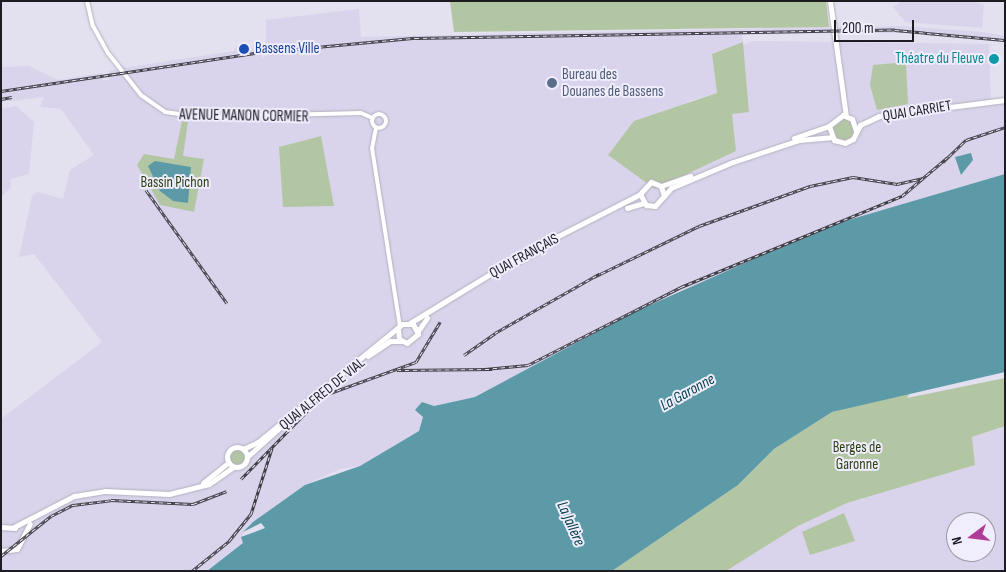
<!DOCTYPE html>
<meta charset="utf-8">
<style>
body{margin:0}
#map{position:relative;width:1006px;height:572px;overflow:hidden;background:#e3e0ef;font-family:"Sofia Sans Condensed",sans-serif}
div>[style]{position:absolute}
.built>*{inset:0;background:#d9d4eb}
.green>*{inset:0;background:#b3c6a3}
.round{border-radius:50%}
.water>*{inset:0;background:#5c9aa8}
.roads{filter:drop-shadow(0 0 1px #b3b0bf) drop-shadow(0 0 1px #b3b0bf)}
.minor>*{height:4px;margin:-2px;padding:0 2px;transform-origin:2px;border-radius:2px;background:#fff}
.minor>.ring{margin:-2px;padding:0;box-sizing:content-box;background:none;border:4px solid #fff;border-radius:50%}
.major>*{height:5px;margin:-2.5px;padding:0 2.5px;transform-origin:2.5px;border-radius:2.5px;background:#fff}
.major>.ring{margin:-2.5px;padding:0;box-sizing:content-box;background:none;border:5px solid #fff;border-radius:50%}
.rail>*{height:3px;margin-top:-1.5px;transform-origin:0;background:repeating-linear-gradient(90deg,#f0edfd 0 4px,#403f47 0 8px);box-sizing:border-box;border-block:1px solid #403f47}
.dots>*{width:14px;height:14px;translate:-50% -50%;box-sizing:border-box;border:2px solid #f0edfd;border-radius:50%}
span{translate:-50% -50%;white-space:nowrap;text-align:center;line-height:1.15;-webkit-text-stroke:4px #f0edfd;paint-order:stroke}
.transit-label{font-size:15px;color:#164399}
.left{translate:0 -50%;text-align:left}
.culture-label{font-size:15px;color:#0d838f}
.right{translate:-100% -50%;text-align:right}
.service-label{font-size:15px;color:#4e5e75}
.street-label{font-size:15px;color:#1d1c22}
.park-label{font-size:15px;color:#2b4110}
.water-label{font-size:16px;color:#08424d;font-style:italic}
.frame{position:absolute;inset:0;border:2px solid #1d1c22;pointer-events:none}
.north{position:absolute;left:946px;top:512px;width:50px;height:50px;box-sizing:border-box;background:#f0edfd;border:1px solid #9c99a5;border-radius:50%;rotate:255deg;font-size:14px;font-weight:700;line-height:20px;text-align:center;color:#1d1c22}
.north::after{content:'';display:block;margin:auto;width:18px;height:22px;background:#ae3c96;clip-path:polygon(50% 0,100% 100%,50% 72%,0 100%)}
.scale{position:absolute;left:834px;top:20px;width:80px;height:22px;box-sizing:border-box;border:2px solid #1d1c22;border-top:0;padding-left:6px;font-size:15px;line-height:18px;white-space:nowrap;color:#1d1c22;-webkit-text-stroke:4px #f0edfd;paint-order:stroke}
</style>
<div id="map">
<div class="built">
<i style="clip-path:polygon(902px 1px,972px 1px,984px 5px,982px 28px,905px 22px,893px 7px)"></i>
<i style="clip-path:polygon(359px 9px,361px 37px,829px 27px,829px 33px,742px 35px,743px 42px,712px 54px,717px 93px,686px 102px,732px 114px,749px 111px,743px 45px,754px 41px,989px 44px,991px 103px,1005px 102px,1005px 174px,828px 226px,632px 313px,475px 397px,416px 410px,423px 417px,419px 431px,360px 466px,340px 469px,305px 485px,253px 522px,243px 533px,244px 543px,207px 571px,1px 571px,1px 419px,102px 342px,34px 254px,19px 257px,32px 196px,38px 192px,63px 199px,70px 170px,94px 155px,61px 109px,40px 107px,44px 97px,1px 102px,1px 67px,29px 66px,58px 80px,102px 73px,103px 80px,109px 80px,108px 71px,117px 69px,123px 78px,129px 77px,123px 68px,234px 51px,236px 45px,237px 51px,261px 48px,262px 58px,266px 56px,266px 20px)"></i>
<i style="clip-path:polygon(900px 26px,982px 32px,1005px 36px,1005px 41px,928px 33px,836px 33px,836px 27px)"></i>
<i style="clip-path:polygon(16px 106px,34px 122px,29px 174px,10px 179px,11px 187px,1px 197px,1px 109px)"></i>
<i style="clip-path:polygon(evenodd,1005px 426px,1005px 571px,726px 571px,798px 526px,847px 503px,975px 465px,972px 437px,1005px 426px,956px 522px,986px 522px,986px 552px,956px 552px,956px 522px)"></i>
</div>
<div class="green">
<i style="clip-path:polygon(450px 1px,826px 1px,829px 27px,454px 32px)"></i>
<i style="clip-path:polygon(743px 42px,749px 112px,732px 114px,736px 151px,655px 189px,608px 155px,634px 121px,717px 93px,712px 54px)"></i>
<i style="clip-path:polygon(906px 62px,908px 104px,877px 110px,870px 85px,873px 65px)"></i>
<i class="round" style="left:832px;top:119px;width:22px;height:22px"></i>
<i style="clip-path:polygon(182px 121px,188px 122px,183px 156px,204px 159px,194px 212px,160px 205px,137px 165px,144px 154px,174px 159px)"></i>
<i style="clip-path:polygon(321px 136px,334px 206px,283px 207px,279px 147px)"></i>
<i style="clip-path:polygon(1005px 378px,1005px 426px,972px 437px,975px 465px,847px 503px,798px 526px,726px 571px,612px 571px,738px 485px,774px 449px,832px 412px,911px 391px,907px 398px)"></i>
<i class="round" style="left:229px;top:449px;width:16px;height:16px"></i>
<i style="clip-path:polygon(844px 513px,855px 541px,810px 555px,802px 532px)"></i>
</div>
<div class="water">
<i style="clip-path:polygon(971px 153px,973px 160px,961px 175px,955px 157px)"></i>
<i style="clip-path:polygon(155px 161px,191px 167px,188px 203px,173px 201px,160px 191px,148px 166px)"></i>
<i style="clip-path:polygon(1005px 174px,1005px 372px,832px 412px,774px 449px,738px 485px,612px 571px,207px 571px,243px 543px,241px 537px,265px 528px,261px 523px,243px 532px,253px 522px,305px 485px,360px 466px,419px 431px,423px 417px,415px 410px,422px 402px,434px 406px,475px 397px,632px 313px,828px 226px)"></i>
</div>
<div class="roads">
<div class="minor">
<i style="left:87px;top:1px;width:26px;rotate:77deg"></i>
<i style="left:93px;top:26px;width:31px;rotate:61deg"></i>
<i style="left:108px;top:53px;width:53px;rotate:51.8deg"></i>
<i style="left:141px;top:95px;width:29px;rotate:35deg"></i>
<i style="left:165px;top:112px;width:34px;rotate:8deg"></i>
<i style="left:199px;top:117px;width:162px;rotate:-1.4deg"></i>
<i style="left:361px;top:113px;width:13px;rotate:23deg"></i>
<i class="ring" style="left:372px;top:114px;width:10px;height:10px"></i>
<i style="left:376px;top:128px;width:20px;rotate:101deg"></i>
<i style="left:372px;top:148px;width:180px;rotate:81.1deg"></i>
</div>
<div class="major">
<i style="left:830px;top:1px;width:116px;rotate:82.1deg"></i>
<i style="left:856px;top:131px;width:13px;rotate:-108deg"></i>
<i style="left:852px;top:119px;width:10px;rotate:-156deg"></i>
<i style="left:843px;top:115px;width:18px;rotate:142deg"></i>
<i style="left:829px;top:126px;width:15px;rotate:70deg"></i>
<i style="left:834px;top:140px;width:11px;rotate:15deg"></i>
<i style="left:845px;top:143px;width:9px;rotate:-27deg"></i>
<i style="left:853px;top:139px;width:16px;rotate:-63deg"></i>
<i style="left:860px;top:125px;width:21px;rotate:-25deg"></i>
<i style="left:879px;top:116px;width:127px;rotate:-7.2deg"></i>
<i style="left:794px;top:138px;width:36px;rotate:-19deg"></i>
<i style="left:661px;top:186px;width:31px;rotate:-19deg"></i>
<i style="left:664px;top:196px;width:10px;rotate:-107deg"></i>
<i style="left:661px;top:186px;width:11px;rotate:-158deg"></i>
<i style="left:651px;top:182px;width:16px;rotate:133deg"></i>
<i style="left:640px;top:194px;width:13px;rotate:61deg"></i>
<i style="left:646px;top:205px;width:9px;rotate:6deg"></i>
<i style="left:655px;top:206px;width:24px;rotate:-48deg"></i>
<i style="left:671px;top:188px;width:67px;rotate:-22.8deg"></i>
<i style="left:733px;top:162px;width:70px;rotate:-18.4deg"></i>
<i style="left:799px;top:140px;width:32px;rotate:-5deg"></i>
<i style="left:627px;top:208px;width:17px;rotate:-17deg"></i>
<i style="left:519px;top:261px;width:24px;rotate:-30deg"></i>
<i style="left:410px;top:323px;width:132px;rotate:-31.4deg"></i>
<i style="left:523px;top:254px;width:131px;rotate:-27.1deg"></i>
<i style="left:418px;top:331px;width:16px;rotate:-55deg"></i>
<i style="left:368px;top:356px;width:27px;rotate:-34deg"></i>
<i style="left:390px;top:341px;width:11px"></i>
<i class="ring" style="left:227px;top:447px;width:15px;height:15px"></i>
<i style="left:243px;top:449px;width:17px;rotate:-25deg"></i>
<i style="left:258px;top:442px;width:186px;rotate:-39.3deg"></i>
<i style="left:402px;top:324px;width:11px"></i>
<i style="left:413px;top:324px;width:11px;rotate:63deg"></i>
<i style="left:418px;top:334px;width:14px;rotate:141deg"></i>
<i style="left:407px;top:343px;width:9px;rotate:-153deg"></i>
<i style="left:399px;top:339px;width:9px;rotate:-96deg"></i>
<i style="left:247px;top:457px;width:79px;rotate:-41.9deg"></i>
<i style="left:203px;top:483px;width:32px;rotate:-39deg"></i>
<i style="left:1px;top:527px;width:14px;rotate:4deg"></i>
<i style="left:14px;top:527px;width:68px;rotate:-27.3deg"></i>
<i style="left:74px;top:496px;width:31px;rotate:-9deg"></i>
<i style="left:105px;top:491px;width:64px;rotate:2.7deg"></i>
<i style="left:169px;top:494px;width:41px;rotate:-14deg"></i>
<i style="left:209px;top:484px;width:29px;rotate:-35deg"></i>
<i style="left:1px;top:551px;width:16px;rotate:-7deg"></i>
<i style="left:17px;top:549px;width:28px;rotate:-63deg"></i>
</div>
</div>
<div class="rail">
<i style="left:1px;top:91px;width:265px;rotate:-8.5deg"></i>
<i style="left:263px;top:52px;width:153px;rotate:-5.3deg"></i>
<i style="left:415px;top:38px;width:480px;rotate:-1deg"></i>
<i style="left:895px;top:30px;width:110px;rotate:5.2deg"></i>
<i style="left:1px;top:99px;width:11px;rotate:-10deg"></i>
<i style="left:943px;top:162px;width:32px;rotate:-44deg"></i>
<i style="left:966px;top:140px;width:41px;rotate:-18.4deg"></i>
<i style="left:146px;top:190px;width:139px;rotate:54.4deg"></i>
<i style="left:594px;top:277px;width:117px;rotate:-25.9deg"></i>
<i style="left:699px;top:226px;width:118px;rotate:-19.8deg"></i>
<i style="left:810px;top:186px;width:44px;rotate:-11.8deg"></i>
<i style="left:853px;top:177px;width:45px;rotate:9deg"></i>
<i style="left:897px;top:184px;width:26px;rotate:-13deg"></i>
<i style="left:464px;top:355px;width:38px;rotate:-35deg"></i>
<i style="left:495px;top:333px;width:120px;rotate:-29.6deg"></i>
<i style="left:485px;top:369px;width:43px;rotate:-5.3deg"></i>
<i style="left:528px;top:365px;width:172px;rotate:-27deg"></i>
<i style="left:681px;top:287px;width:239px;rotate:-22.4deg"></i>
<i style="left:902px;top:196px;width:60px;rotate:-40.3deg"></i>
<i style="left:397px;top:370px;width:95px;rotate:-0.6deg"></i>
<i style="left:241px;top:479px;width:116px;rotate:-45.7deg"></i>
<i style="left:322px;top:396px;width:100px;rotate:-19.9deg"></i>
<i style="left:416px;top:362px;width:47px;rotate:-59deg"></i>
<i style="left:1px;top:556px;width:64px;rotate:-38.7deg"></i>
<i style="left:51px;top:516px;width:25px;rotate:-27deg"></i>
<i style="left:73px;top:505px;width:38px;rotate:-7deg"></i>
<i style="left:111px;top:500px;width:82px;rotate:2.8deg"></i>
<i style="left:193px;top:504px;width:36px;rotate:-21deg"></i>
<i style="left:192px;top:571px;width:48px;rotate:-39deg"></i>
<i style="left:229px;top:541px;width:35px;rotate:-51deg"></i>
<i style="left:251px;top:514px;width:69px;rotate:-72.3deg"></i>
</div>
<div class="dots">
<i style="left:244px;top:49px;background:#1a4fb4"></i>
<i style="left:994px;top:59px;background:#0f9aa8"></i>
<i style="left:552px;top:83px;background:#5c6f8a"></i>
</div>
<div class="transit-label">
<span class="left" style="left:255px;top:49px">Bassens Ville</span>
</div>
<div class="culture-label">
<span class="right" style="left:984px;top:59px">Théatre du Fleuve</span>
</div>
<div class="service-label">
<span class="left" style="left:562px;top:83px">Bureau des<br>Douanes de Bassens</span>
</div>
<div class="street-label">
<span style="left:917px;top:111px;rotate:-9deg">QUAI CARRIET</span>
<span style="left:244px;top:116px;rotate:1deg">AVENUE MANON CORMIER</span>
<span style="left:524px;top:256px;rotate:-29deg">QUAI FRANÇAIS</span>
<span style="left:322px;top:394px;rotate:-39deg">QUAI ALFRED DE VIAL</span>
</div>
<div class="park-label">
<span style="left:175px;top:183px">Bassin Pichon</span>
<span style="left:857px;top:456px">Berges de<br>Garonne</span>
</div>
<div class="water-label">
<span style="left:688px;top:393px;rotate:-29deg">La Garonne</span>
<span style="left:570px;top:524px;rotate:66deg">La Jallère</span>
</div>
<div class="frame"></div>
<div class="north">N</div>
<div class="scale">200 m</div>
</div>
